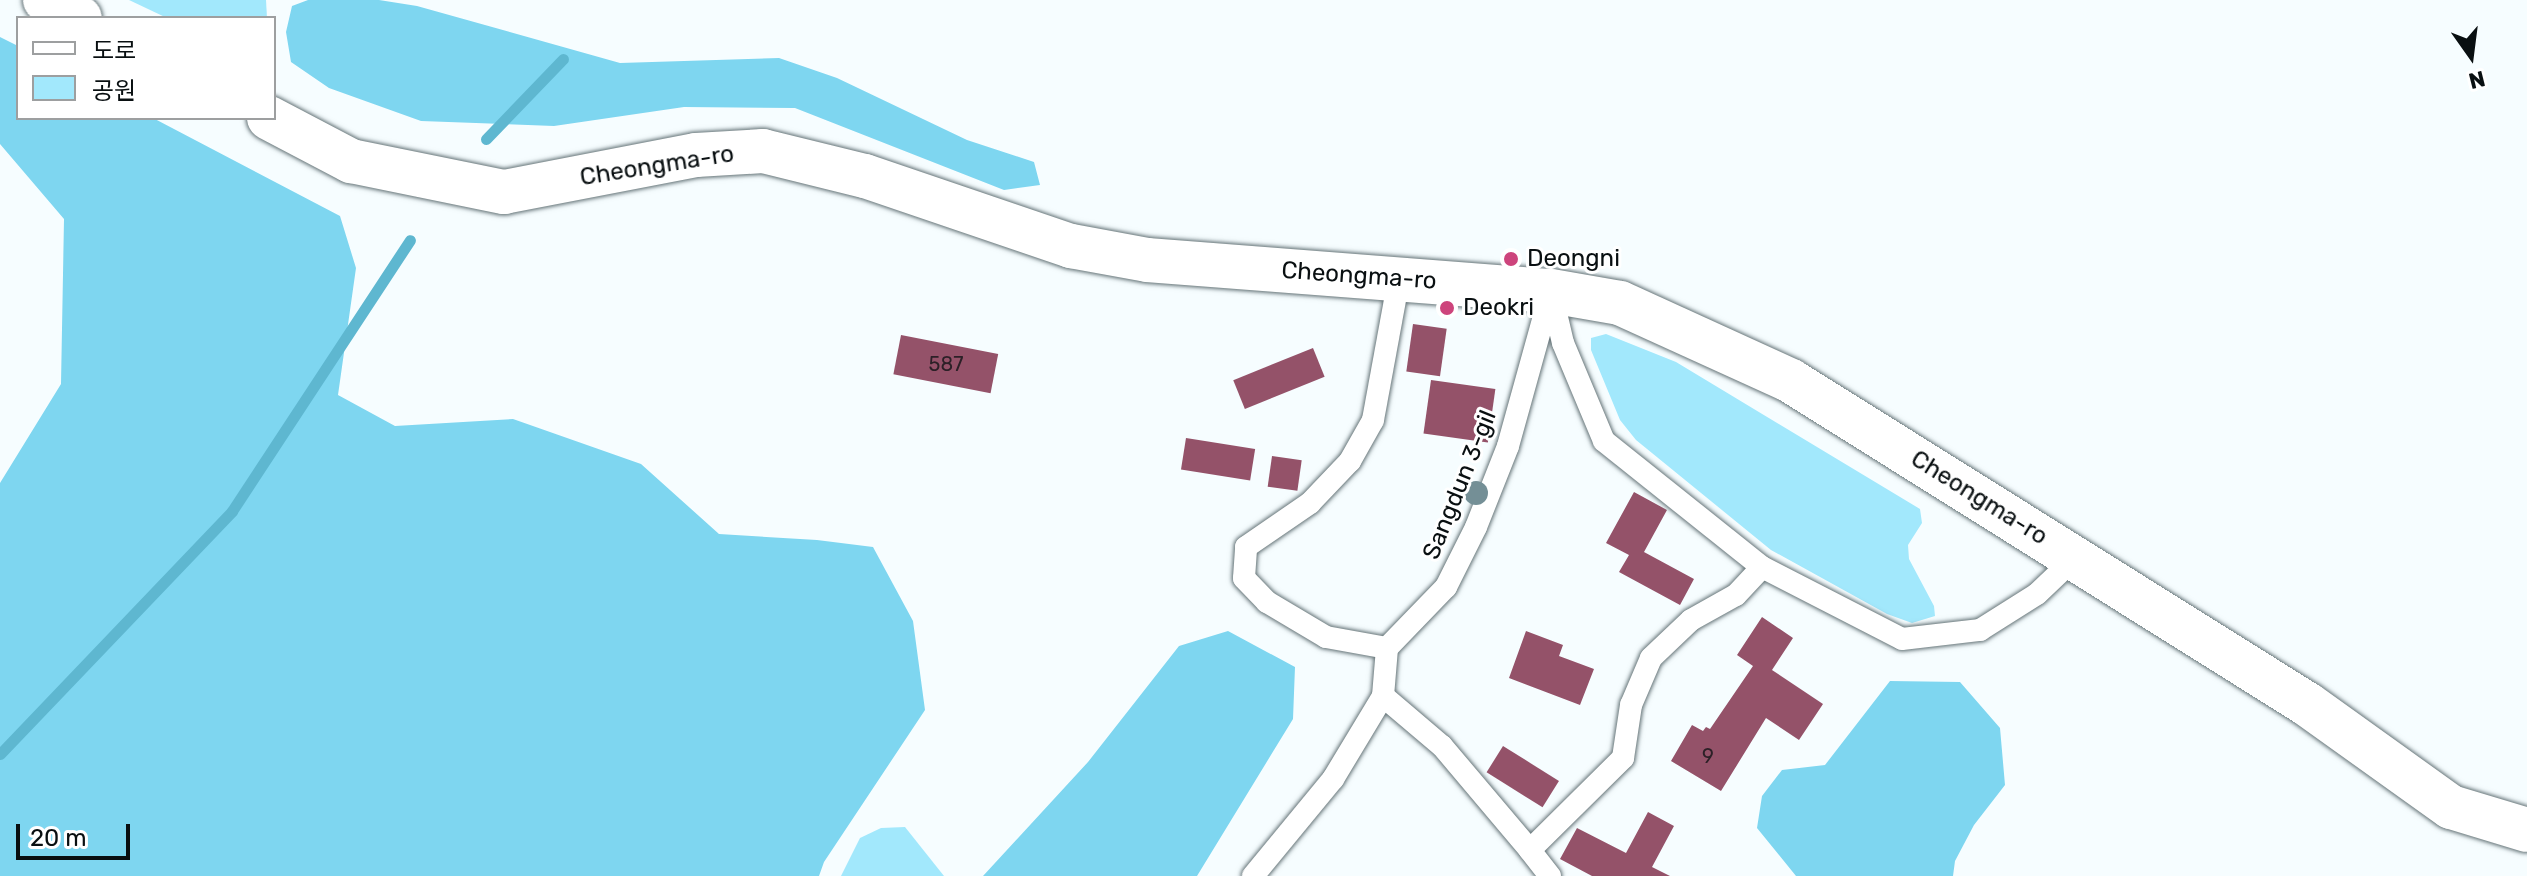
<!DOCTYPE html>
<meta charset="utf-8">
<style>
body{margin:0}
#map{position:relative;width:2527px;height:876px;overflow:hidden;background:#f6fdff;font-family:Rubik,"Noto Sans KR",sans-serif}
div>[style]{position:absolute}
.green>*{inset:0;background:#a2e8fc}
.forest>*{inset:0;background:#7ed6f0}
.stream>*{height:11px;margin:-5.5px;padding:0 5.5px;transform-origin:5.5px;border-radius:5.5px;background:#5eb7d0}
.building>*{inset:0;background:#945269;transform-origin:0 0}
.roads{filter:drop-shadow(0 0 2px #667579) drop-shadow(0 0 2px #667579)}
.lane>*{height:22px;margin:-11px;padding:0 11px;transform-origin:11px;border-radius:11px;background:#fff}
.secondary>*{height:44px;margin:-22px;padding:0 22px;transform-origin:22px;border-radius:22px;background:#fff}
.trees>*{width:24px;height:24px;margin:-12px;border-radius:50%;background:#748f96}
.dots>*{width:22px;height:22px;translate:-50% -50%;box-sizing:border-box;border:4px solid #fff;border-radius:50%}
span{translate:-50% -50%;white-space:nowrap;text-align:center;line-height:1.15;-webkit-text-stroke:6px #fff;paint-order:stroke}
.number-label{font-size:20px;color:#2c2027}
.number-label span{-webkit-text-stroke-width:0}
.street-label{font-size:24px;color:#090f11}
.poi-label{font-size:24px;color:#090f11}
.left{translate:0 -50%;text-align:left}
.legend{position:absolute;left:16px;top:16px;width:260px;height:104px;box-sizing:border-box;background:#fff;border:2px solid #9d9fa0;margin:0;padding:10px 14px;list-style:none;font-size:24px;color:#090f11}
.legend li{display:flex;align-items:center;gap:16px;height:40px}
.legend b{width:40px;border:2px solid #9d9fa0}
.north{position:absolute;left:2431px;top:16px;width:80px;height:80px;-webkit-text-stroke:6px #fff;paint-order:stroke;rotate:166deg;font-size:22px;font-weight:700;line-height:32px;text-align:center;color:#090f11}
.north::after{content:'';display:block;margin:auto;width:28px;height:36px;background:#090f11;clip-path:polygon(50% 0,100% 100%,50% 72%,0 100%)}
.scale{position:absolute;left:16px;top:824px;width:114px;height:36px;box-sizing:border-box;border:4px solid #090f11;border-top:0;padding-left:10px;font-size:24px;line-height:28px;white-space:nowrap;color:#090f11;-webkit-text-stroke:6px #fff;paint-order:stroke}
</style>
<div id="map">
<div class="green">
<i style="clip-path:polygon(129px 0,266px 0,267px 18px,167px 18px)"></i>
<i style="clip-path:polygon(1606px 334px,1676px 362px,1920px 509px,1922px 523px,1908px 545px,1909px 559px,1934px 606px,1935px 616px,1912px 623px,1887px 614px,1771px 550px,1636px 440px,1620px 420px,1591px 350px,1591px 338px)"></i>
<i style="clip-path:polygon(905px 827px,944px 876px,841px 876px,860px 838px,881px 828px)"></i>
</div>
<div class="forest">
<i style="clip-path:polygon(308px 0,379px 0,417px 6px,620px 63px,779px 58px,837px 78px,967px 140px,1034px 162px,1040px 185px,1004px 190px,795px 108px,684px 107px,554px 126px,421px 121px,329px 88px,291px 62px,286px 32px,292px 6px)"></i>
<i style="clip-path:polygon(0 37px,18px 46px,18px 118px,153px 118px,340px 216px,356px 268px,338px 395px,395px 426px,513px 419px,641px 464px,719px 534px,817px 540px,873px 547px,913px 621px,925px 710px,824px 862px,819px 876px,0 876px,0 483px,61px 384px,64px 219px,0 144px)"></i>
<i style="clip-path:polygon(1228px 631px,1295px 667px,1293px 719px,1197px 876px,983px 876px,1088px 762px,1179px 646px)"></i>
<i style="clip-path:polygon(1890px 681px,1960px 682px,2000px 728px,2005px 785px,1974px 825px,1955px 861px,1953px 876px,1796px 876px,1757px 828px,1762px 796px,1782px 770px,1825px 765px)"></i>
</div>
<div class="stream">
<i style="left:486px;top:139px;width:111px;rotate:-46.1deg"></i>
<i style="left:0;top:754px;width:336px;rotate:-46.3deg"></i>
<i style="left:232px;top:511px;width:324px;rotate:-56.7deg"></i>
</div>
<div class="building">
<i style="left:1413px;top:324px;width:34px;height:48px;rotate:8deg"></i>
<i style="left:901px;top:335px;width:99px;height:40px;rotate:11deg"></i>
<i style="left:1313px;top:348px;width:31px;height:86px;rotate:68deg"></i>
<i style="left:1431px;top:380px;width:65px;height:54px;rotate:8deg"></i>
<i style="left:1186px;top:438px;width:70px;height:32px;rotate:9deg"></i>
<i style="left:1272px;top:456px;width:30px;height:31px;rotate:8deg"></i>
<i style="clip-path:polygon(1634px 492px,1667px 510px,1644px 552px,1694px 579px,1680px 605px,1619px 572px,1629px 555px,1606px 543px)"></i>
<i style="clip-path:polygon(1762px 617px,1793px 638px,1772px 670px,1823px 704px,1799px 740px,1766px 718px,1721px 791px,1671px 761px,1692px 725px,1703px 731px,1706px 727px,1710px 729px,1753px 666px,1737px 655px)"></i>
<i style="clip-path:polygon(1526px 631px,1563px 645px,1559px 656px,1594px 669px,1580px 705px,1509px 678px)"></i>
<i style="left:1503px;top:746px;width:66px;height:31px;rotate:32deg"></i>
<i style="clip-path:polygon(1648px 812px,1674px 826px,1652px 867px,1670px 876px,1592px 876px,1560px 859px,1577px 828px,1626px 853px)"></i>
</div>
<div class="roads">
<div class="lane">
<i style="left:1552px;top:296px;width:48px;rotate:76.8deg"></i>
<i style="left:1563px;top:343px;width:106px;rotate:67.3deg"></i>
<i style="left:1604px;top:441px;width:202px;rotate:38.6deg"></i>
<i style="left:1387px;top:648px;width:62px;rotate:-169.8deg"></i>
<i style="left:1326px;top:637px;width:69px;rotate:-149.3deg"></i>
<i style="left:1267px;top:602px;width:33px;rotate:-134deg"></i>
<i style="left:1244px;top:578px;width:31px;rotate:-86deg"></i>
<i style="left:1246px;top:547px;width:78px;rotate:-34.5deg"></i>
<i style="left:1310px;top:503px;width:58px;rotate:-46.4deg"></i>
<i style="left:1350px;top:461px;width:47px;rotate:-60.7deg"></i>
<i style="left:1373px;top:420px;width:143px;rotate:-79.6deg"></i>
<i style="left:1383px;top:696px;width:77px;rotate:40.3deg"></i>
<i style="left:1442px;top:746px;width:136px;rotate:49.8deg"></i>
<i style="left:1253px;top:876px;width:126px;rotate:-50.5deg"></i>
<i style="left:1333px;top:779px;width:97px;rotate:-58.9deg"></i>
<i style="left:1383px;top:696px;width:48px;rotate:-85.2deg"></i>
<i style="left:1387px;top:648px;width:85px;rotate:-46deg"></i>
<i style="left:1446px;top:587px;width:67px;rotate:-63.4deg"></i>
<i style="left:1476px;top:527px;width:87px;rotate:-68.4deg"></i>
<i style="left:1508px;top:446px;width:161px;rotate:-74.5deg"></i>
<i style="left:1550px;top:876px;width:33px;rotate:-128deg"></i>
<i style="left:1530px;top:850px;width:131px;rotate:-44.7deg"></i>
<i style="left:1623px;top:758px;width:54px;rotate:-81.4deg"></i>
<i style="left:1631px;top:705px;width:51px;rotate:-66.9deg"></i>
<i style="left:1651px;top:658px;width:55px;rotate:-43.5deg"></i>
<i style="left:1691px;top:620px;width:51px;rotate:-29.1deg"></i>
<i style="left:1736px;top:595px;width:38px;rotate:-47deg"></i>
<i style="left:1762px;top:567px;width:157px;rotate:27.2deg"></i>
<i style="left:1902px;top:639px;width:79px;rotate:-6.6deg"></i>
<i style="left:1980px;top:630px;width:67px;rotate:-32.3deg"></i>
<i style="left:2037px;top:594px;width:54px;rotate:-43.5deg"></i>
</div>
<div class="secondary">
<i style="left:45px;top:0;width:39px;rotate:27deg"></i>
<i style="left:269px;top:118px;width:93px;rotate:27.7deg"></i>
<i style="left:351px;top:161px;width:156px;rotate:11.5deg"></i>
<i style="left:504px;top:192px;width:196px;rotate:-10.9deg"></i>
<i style="left:696px;top:155px;width:67px;rotate:-3.4deg"></i>
<i style="left:763px;top:151px;width:105px;rotate:13.8deg"></i>
<i style="left:865px;top:176px;width:218px;rotate:18.8deg"></i>
<i style="left:1071px;top:246px;width:77px;rotate:10.4deg"></i>
<i style="left:1147px;top:260px;width:405px;rotate:4.4deg"></i>
<i style="left:1551px;top:291px;width:70px;rotate:9.9deg"></i>
<i style="left:1620px;top:303px;width:188px;rotate:24.5deg"></i>
<i style="left:1791px;top:381px;width:609px;rotate:32.05deg"></i>
<i style="left:2307px;top:704px;width:177px;rotate:35.6deg"></i>
<i style="left:2451px;top:807px;width:79px;rotate:16.8deg"></i>
</div>
</div>
<div class="trees">
<i style="left:1476px;top:493px"></i>
</div>
<div class="dots">
<i style="left:1511px;top:259px;background:#cd447c"></i>
<i style="left:1447px;top:308px;background:#cd447c"></i>
</div>
<div class="number-label">
<span style="left:946px;top:364px">587</span>
<span style="left:1708px;top:756px">9</span>
</div>
<div class="street-label">
<span style="left:657px;top:166px;rotate:-9deg">Cheongma-ro</span>
<span style="left:1359px;top:276px;rotate:4deg">Cheongma-ro</span>
<span style="left:1460px;top:485px;rotate:-68deg">Sangdun 3-gil</span>
<span style="left:1979px;top:498px;rotate:32deg">Cheongma-ro</span>
</div>
<div class="poi-label">
<span class="left" style="left:1527px;top:259px">Deongni</span>
<span class="left" style="left:1463px;top:308px">Deokri</span>
</div>
<ul class="legend">
<li><b style="height:10px;background:#fff"></b>도로</li>
<li><b style="height:22px;background:#a2e8fc"></b>공원</li>
</ul>
<div class="north">N</div>
<div class="scale">20 m</div>
</div>
